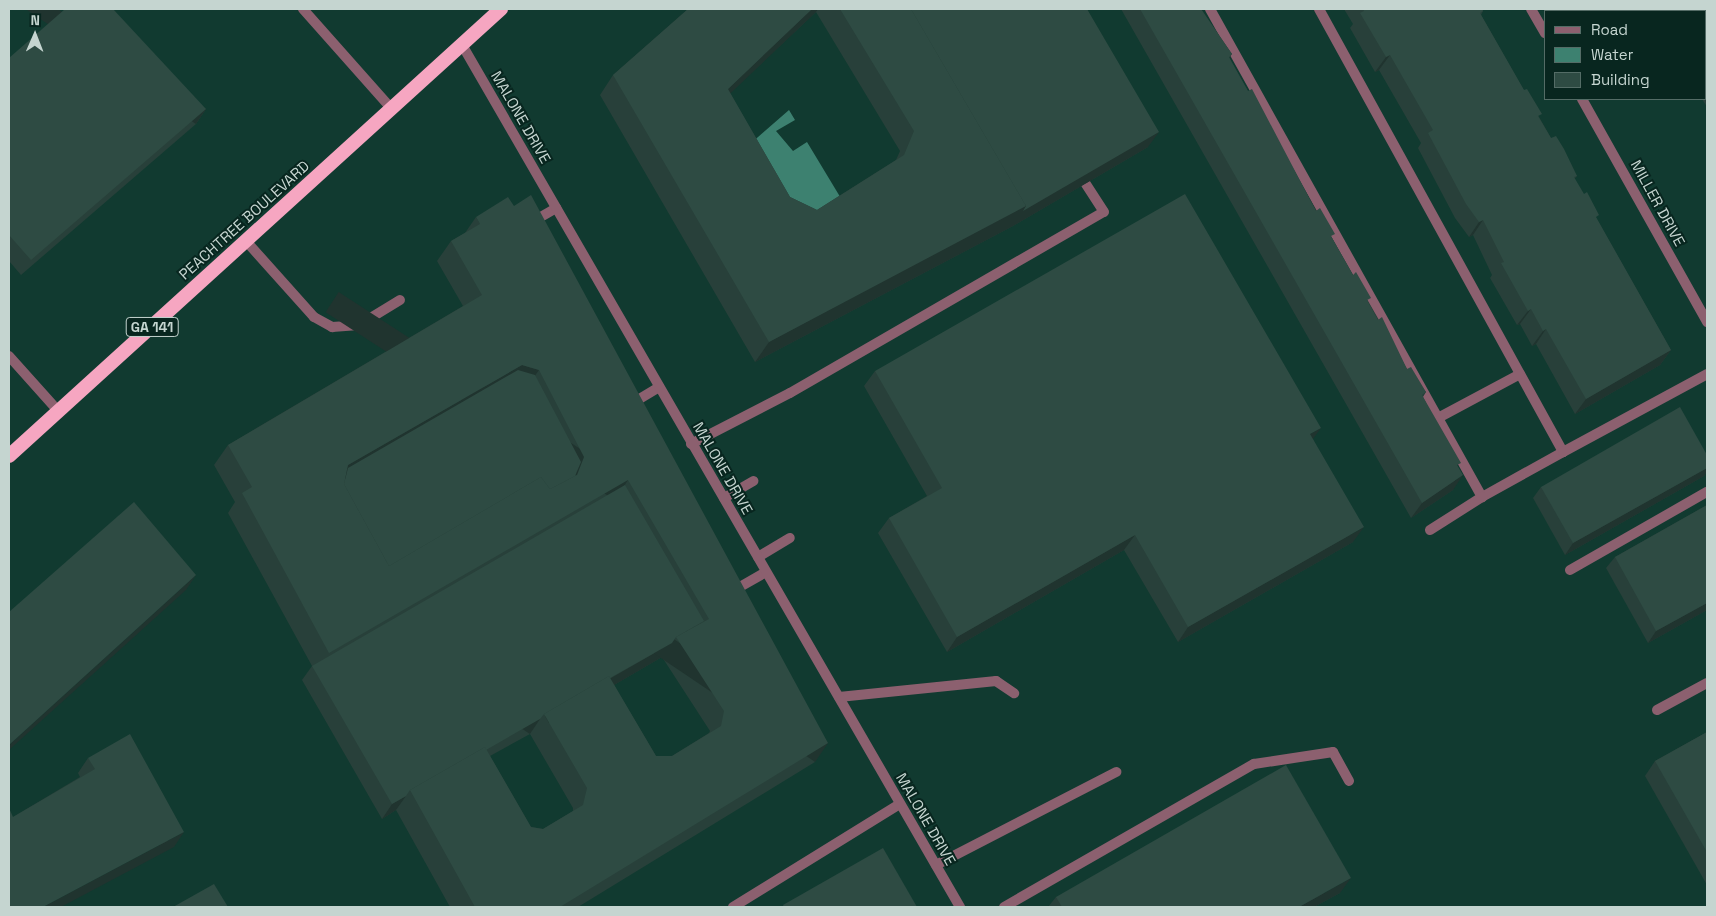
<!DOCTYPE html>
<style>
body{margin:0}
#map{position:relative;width:1716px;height:916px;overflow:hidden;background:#133029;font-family:"Space Grotesk",sans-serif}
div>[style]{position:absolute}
.built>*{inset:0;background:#113a30}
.water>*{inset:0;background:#3d8170}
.service>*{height:10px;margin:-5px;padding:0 5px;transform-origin:5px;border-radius:5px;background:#8c606f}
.minor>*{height:10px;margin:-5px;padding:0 5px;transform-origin:5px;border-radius:5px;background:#8c606f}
.trunk>*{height:14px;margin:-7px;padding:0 7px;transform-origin:7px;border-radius:7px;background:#f6a6c1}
.wall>*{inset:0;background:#28403a}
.shaded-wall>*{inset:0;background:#20342f;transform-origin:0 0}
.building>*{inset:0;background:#2e4b43}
span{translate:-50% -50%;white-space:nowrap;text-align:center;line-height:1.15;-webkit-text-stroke:4px #08261f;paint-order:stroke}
.shield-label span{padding:1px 4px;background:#08261f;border:1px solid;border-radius:4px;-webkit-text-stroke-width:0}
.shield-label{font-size:14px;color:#c5d5d0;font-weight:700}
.street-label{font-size:15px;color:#c5d5d0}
.frame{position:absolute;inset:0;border:10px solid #c5d5d0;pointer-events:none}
.legend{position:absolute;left:1544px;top:10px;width:162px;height:90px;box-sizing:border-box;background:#08261f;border:1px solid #546c66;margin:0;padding:6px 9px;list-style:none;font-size:15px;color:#c5d5d0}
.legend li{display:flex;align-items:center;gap:10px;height:25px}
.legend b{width:25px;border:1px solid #546c66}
.north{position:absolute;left:10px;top:10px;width:50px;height:50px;-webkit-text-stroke:4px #08261f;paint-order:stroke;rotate:1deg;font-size:14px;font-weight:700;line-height:20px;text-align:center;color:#c5d5d0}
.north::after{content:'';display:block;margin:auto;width:18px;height:22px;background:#c5d5d0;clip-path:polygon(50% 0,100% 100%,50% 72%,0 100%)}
</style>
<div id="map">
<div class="built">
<i style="clip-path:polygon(evenodd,9px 9px,1707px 9px,1707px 907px,9px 907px,9px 9px,1545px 11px,1705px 11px,1705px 99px,1545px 99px,1545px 11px)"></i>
</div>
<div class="water">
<i style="clip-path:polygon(789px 110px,795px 120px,776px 131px,793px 151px,807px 142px,842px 200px,807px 222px,750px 144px)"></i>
</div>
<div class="service">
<i style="left:303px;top:9px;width:132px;rotate:48.4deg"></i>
<i style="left:1210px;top:9px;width:559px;rotate:60.87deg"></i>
<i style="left:1482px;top:497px;width:93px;rotate:-29.1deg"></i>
<i style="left:1319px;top:9px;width:506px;rotate:61.15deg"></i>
<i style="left:1563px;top:452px;width:164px;rotate:-28.4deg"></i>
<i style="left:532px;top:222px;width:28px;rotate:-30deg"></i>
<i style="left:246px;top:241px;width:102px;rotate:48.2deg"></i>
<i style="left:314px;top:317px;width:21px;rotate:29deg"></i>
<i style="left:332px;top:327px;width:27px;rotate:-4deg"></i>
<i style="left:359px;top:325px;width:48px;rotate:-31.4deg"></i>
<i style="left:631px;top:404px;width:33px;rotate:-31deg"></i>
<i style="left:1438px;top:418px;width:93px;rotate:-28.2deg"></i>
<i style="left:691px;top:444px;width:111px;rotate:-27.3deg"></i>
<i style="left:790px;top:393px;width:362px;rotate:-30deg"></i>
<i style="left:1104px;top:212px;width:33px;rotate:-123deg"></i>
<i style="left:724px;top:498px;width:34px;rotate:-30deg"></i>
<i style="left:1430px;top:530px;width:62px;rotate:-32.4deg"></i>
<i style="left:758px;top:557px;width:37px;rotate:-31deg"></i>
<i style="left:1570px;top:570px;width:158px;rotate:-29.7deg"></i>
<i style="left:731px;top:592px;width:40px;rotate:-29.7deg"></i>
<i style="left:839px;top:697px;width:158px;rotate:-5.8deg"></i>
<i style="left:996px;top:681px;width:22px;rotate:34deg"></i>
<i style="left:1657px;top:710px;width:57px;rotate:-28.4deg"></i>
<i style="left:936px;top:865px;width:203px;rotate:-27.3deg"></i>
<i style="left:733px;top:907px;width:196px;rotate:-31.7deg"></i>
<i style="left:1004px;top:907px;width:288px;rotate:-29.8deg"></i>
<i style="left:1254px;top:764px;width:80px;rotate:-8.6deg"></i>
<i style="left:1333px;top:752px;width:33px;rotate:61deg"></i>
</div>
<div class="minor">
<i style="left:1531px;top:9px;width:28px;rotate:60deg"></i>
<i style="left:461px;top:43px;width:998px;rotate:59.99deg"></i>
<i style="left:1582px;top:99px;width:256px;rotate:60.7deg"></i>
<i style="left:9px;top:356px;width:75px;rotate:48.2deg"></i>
</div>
<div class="trunk">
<i style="left:9px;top:456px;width:665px;rotate:-42.26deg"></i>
</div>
<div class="wall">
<i style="clip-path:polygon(evenodd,688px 9px,1087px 9px,1148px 147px,1013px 226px,755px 362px,600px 95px,613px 75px,688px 9px,816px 12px,900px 151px,896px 160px,817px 210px,790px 197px,730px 93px,816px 12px)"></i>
<i style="clip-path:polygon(1121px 9px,1201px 9px,1232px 54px,1229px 58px,1407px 369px,1426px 392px,1423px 397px,1458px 467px,1453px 490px,1411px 518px)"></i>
<i style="clip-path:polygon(1344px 9px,1482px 9px,1483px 11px,1481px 15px,1551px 138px,1577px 176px,1574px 179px,1671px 350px,1660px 365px,1575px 414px,1536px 344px,1532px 346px,1520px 324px,1517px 325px,1490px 278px,1492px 275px,1473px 235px,1469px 237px,1455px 218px,1418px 148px,1421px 143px,1379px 70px,1375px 72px,1350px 28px,1353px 24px)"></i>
<i style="clip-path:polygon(1651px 9px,1707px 9px,1707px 107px,1702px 99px,1705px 99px,1705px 11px,1653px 11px)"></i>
<i style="clip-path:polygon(9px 58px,206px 109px,196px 124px,21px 275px,9px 261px)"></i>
<i style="clip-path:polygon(evenodd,476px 217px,815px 762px,578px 907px,450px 907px,396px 810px,382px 819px,302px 680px,312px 666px,228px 513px,235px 502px,214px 465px,228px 445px,463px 306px,437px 261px,451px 241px,465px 233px,476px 217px,662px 657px,710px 731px,709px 733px,672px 756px,656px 756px,614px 685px,662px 657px,476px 217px,530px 734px,573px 808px,573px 811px,543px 829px,531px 827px,490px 756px,530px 734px)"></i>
<i style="clip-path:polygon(875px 371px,1313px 439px,1353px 542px,1178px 642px,1124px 550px,947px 652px,878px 533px,889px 518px,927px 496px,864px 386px)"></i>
<i style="clip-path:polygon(1707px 455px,1707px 472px,1704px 476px,1565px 555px,1533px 498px,1541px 487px)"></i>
<i style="clip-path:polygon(1707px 505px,1707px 610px,1648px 643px,1606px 568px,1615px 557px)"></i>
<i style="clip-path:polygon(1707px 732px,1707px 885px,1645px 776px,1655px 761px)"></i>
<i style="clip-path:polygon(88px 758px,174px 847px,13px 817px,80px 777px,78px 773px)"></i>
<i style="clip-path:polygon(1340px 893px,1314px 907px,1048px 907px,1056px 897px)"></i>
</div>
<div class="shaded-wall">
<i style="clip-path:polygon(812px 9px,818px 9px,816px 12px,714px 109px,728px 89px)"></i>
<i style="clip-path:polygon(1390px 55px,1379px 70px,1375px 72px,1386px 57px)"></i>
<i style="left:206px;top:109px;width:18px;height:231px;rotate:124deg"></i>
<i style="clip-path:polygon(1159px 132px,1148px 147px,1013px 226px,755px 362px,769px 342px)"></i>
<i style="clip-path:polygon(1483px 220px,1473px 235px,1469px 237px,1479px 222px)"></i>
<i style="clip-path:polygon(1531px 309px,1520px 324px,1517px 325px,1528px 311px)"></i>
<i style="clip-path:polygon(1546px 329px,1536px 344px,1532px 346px,1543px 331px)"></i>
<i style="clip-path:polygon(1671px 350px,1660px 365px,1575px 414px,1586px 399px)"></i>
<i style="clip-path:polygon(522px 365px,539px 370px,525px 390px,343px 480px,348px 465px)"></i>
<i style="clip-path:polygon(1321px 428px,1310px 443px,1310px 434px)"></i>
<i style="clip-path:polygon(1707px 468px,1707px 472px,1704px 476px,1565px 555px,1573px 543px)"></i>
<i style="clip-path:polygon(1463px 475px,1453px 490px,1411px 518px,1422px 503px)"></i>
<i style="left:628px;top:480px;width:24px;height:345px;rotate:123deg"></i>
<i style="clip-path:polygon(1364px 527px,1353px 542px,1178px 642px,1188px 627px)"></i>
<i style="clip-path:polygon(1135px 535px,1124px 550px,947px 652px,957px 637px)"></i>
<i style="clip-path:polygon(196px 575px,186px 590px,9px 750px,9px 745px)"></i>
<i style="clip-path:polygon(1707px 603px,1707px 610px,1648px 643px,1656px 631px)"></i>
<i style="clip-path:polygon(672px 643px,662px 657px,549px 723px,545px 716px)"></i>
<i style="left:540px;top:719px;width:18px;height:149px;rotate:124deg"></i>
<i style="left:828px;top:743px;width:23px;height:314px;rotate:124deg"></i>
<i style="clip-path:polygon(406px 796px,396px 810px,382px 819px,392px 804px)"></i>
<i style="clip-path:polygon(184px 832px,174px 847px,61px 907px,43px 907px)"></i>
<i style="clip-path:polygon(1351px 878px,1340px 893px,1314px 907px,1299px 907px)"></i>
</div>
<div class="building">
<i style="clip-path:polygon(65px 9px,113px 9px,206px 109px,31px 260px,9px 235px,9px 58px)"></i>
<i style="clip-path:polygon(688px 9px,812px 9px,728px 89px,790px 197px,817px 210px,904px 155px,914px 131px,840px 9px,911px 9px,1026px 206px,769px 342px,613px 75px)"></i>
<i style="clip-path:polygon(911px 9px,1087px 9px,1159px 132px,1023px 211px,1026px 206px)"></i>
<i style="clip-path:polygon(1140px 9px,1201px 9px,1232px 54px,1229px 57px,1248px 91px,1252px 89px,1316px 211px,1320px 208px,1335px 234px,1331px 236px,1353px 275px,1356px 272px,1371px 298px,1367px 300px,1378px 320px,1382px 317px,1407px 369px,1411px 367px,1426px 392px,1422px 395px,1461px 463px,1457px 465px,1463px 475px,1422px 503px)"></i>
<i style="clip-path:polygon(1363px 9px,1482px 9px,1483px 11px,1480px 13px,1524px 90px,1527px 89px,1542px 114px,1538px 116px,1551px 138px,1556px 136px,1564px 149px,1577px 176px,1574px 177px,1584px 194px,1587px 192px,1599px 215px,1596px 217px,1671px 350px,1586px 399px,1546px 329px,1543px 331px,1531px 309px,1528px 311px,1501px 263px,1504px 262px,1483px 220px,1479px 222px,1466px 204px,1428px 133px,1433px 130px,1390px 55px,1386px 57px,1360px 13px,1364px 11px)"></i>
<i style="clip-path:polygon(1670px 9px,1707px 9px,1707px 74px,1705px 70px,1705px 11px,1671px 11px)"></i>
<i style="clip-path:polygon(1185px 194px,1321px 428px,1310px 434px,1364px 527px,1188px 627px,1135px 535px,957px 637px,889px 518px,942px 488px,875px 371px)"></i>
<i style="clip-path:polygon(evenodd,531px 195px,828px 743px,560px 907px,475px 907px,410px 790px,485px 747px,531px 827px,543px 829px,583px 805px,587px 788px,544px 714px,609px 676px,656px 756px,672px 756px,721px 726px,724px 711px,676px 637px,709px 619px,628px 480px,329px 653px,242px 493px,252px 487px,228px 445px,482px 295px,451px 241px,480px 224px,476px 217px,508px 197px,514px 206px,531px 195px,522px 365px,539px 370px,584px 457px,577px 475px,550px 489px,541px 477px,389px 566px,344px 484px,348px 465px,522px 365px)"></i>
<i style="clip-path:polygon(518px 370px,535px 375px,581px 462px,575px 476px,550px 489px,541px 477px,389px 566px,344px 484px,348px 468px)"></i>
<i style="clip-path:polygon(1680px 407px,1707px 455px,1707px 468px,1573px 543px,1541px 487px)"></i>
<i style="clip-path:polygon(625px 485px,704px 621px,676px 637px,672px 643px,610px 678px,609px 676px,544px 714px,540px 719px,486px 750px,485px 747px,410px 790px,406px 796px,392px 804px,312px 666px)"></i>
<i style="clip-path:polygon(134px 502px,196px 575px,9px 745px,9px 612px)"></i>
<i style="clip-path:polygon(1707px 505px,1707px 603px,1656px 631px,1615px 557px)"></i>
<i style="clip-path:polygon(1707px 732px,1707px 852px,1655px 761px)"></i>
<i style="clip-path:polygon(130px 734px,184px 832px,43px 907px,9px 907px,9px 808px,13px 817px,95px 769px,88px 758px)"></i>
<i style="clip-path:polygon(1286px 765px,1351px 878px,1299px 907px,1062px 907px,1056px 897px)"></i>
<i style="clip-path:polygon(883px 848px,917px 907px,784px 907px,783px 905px)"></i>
<i style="clip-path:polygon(214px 884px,228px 907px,173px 907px)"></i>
</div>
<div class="shield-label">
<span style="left:152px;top:327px">GA 141</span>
</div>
<div class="street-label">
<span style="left:521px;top:117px;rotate:60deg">MALONE DRIVE</span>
<span style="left:1658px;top:203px;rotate:61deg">MILLER DRIVE</span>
<span style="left:244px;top:220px;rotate:-42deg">PEACHTREE BOULEVARD</span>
<span style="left:723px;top:468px;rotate:60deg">MALONE DRIVE</span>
<span style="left:926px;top:819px;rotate:60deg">MALONE DRIVE</span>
</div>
<div class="frame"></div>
<ul class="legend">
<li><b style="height:6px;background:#8c606f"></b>Road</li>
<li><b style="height:14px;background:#3d8170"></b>Water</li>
<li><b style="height:14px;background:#2e4b43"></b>Building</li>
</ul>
<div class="north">N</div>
</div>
